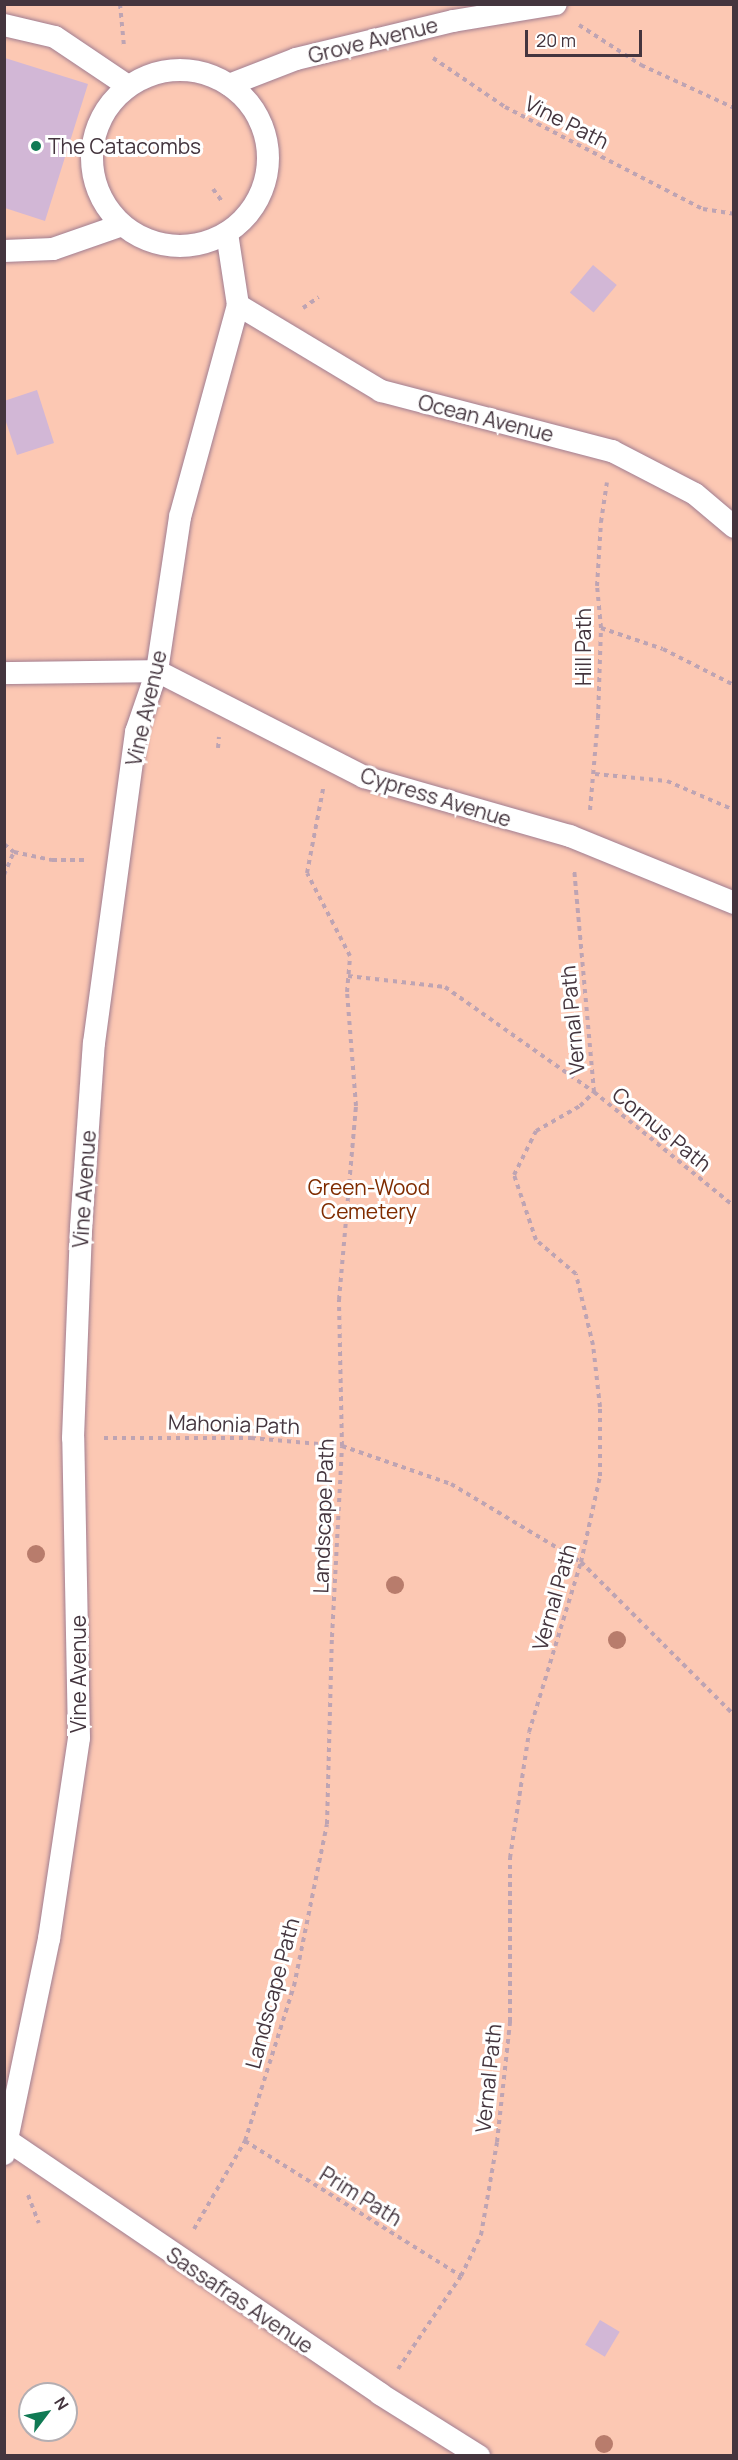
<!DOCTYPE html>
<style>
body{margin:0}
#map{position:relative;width:738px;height:2460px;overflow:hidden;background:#fddef0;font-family:Manrope,sans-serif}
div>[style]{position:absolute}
.green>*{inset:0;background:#fcc8b3}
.building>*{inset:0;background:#d2b7d6;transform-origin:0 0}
.path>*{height:4px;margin-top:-2px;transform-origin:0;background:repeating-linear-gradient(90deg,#bea4b3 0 4.5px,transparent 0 9px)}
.roads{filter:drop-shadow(0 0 2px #a07d91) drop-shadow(0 0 2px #a07d91)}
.service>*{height:22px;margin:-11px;padding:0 11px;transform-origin:11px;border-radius:11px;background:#fff}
.service>.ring{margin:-11px;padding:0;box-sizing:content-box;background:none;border:22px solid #fff;border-radius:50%}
.trees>*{width:18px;height:18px;margin:-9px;border-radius:50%;background:#b87c6c}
.dots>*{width:16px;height:16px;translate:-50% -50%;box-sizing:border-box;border:3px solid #fff;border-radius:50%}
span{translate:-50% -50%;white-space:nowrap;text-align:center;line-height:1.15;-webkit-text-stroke:6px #fff;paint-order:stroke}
.street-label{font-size:21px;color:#44353e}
.poi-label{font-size:21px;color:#44353e}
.left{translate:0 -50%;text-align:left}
.park-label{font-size:21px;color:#7f2c00}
.frame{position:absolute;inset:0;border:6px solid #44353e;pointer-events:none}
.north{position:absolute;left:18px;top:2382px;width:60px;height:60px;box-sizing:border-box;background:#fff;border:2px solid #b4aeb2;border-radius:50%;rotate:58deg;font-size:16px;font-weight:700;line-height:24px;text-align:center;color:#44353e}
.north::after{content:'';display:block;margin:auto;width:21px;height:27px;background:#107a54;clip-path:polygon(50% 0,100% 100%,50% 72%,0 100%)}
.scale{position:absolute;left:525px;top:30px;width:117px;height:27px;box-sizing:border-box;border:3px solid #44353e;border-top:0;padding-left:8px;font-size:18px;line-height:21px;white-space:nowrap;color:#44353e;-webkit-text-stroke:4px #fff;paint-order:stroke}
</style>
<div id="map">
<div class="green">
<i style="clip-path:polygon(evenodd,5px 5px,733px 5px,733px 2455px,5px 2456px,5px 5px,30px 2394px,66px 2394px,66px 2430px,30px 2430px,30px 2394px)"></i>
</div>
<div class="building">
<i style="clip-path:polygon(5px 58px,88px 84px,45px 221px,5px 208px)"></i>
<i style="left:593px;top:265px;width:31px;height:36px;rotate:40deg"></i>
<i style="clip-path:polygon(37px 390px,54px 443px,17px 455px,4px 416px,4px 401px)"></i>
<i style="left:600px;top:2320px;width:23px;height:29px;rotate:31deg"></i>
</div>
<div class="path">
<i style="left:120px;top:4px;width:42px;rotate:84.6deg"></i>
<i style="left:579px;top:25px;width:74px;rotate:32.8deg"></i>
<i style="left:641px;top:65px;width:102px;rotate:24.8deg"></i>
<i style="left:433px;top:58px;width:87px;rotate:34.2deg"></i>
<i style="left:505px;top:107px;width:223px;rotate:27.3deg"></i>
<i style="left:703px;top:209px;width:31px;rotate:9deg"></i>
<i style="left:213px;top:189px;width:17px;rotate:54deg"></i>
<i style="left:303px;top:308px;width:19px;rotate:-35deg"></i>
<i style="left:601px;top:628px;width:65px;rotate:18.7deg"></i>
<i style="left:663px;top:649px;width:80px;rotate:26.9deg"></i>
<i style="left:218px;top:748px;width:11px;rotate:-85deg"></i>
<i style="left:595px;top:774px;width:72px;rotate:5.6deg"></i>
<i style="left:667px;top:781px;width:73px;rotate:23.4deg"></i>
<i style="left:590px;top:810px;width:92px;rotate:-85deg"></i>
<i style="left:598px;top:718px;width:90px;rotate:-88.1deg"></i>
<i style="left:601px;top:628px;width:42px;rotate:-95.4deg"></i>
<i style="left:597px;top:586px;width:64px;rotate:-86.4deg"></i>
<i style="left:601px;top:522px;width:40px;rotate:-81.5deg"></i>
<i style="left:4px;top:844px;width:13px;rotate:39deg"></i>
<i style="left:14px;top:852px;width:39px;rotate:12deg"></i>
<i style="left:52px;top:860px;width:35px"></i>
<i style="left:4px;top:875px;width:25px;rotate:-67deg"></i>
<i style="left:348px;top:976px;width:98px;rotate:6.5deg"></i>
<i style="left:445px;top:987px;width:182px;rotate:35.2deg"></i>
<i style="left:594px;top:1092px;width:181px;rotate:39.2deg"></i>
<i style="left:104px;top:1438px;width:147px"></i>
<i style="left:251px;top:1438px;width:91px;rotate:5deg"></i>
<i style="left:342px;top:1446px;width:115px;rotate:19.2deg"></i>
<i style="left:451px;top:1484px;width:152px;rotate:31deg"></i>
<i style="left:581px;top:1562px;width:216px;rotate:45deg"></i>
<i style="left:245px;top:2141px;width:255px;rotate:32deg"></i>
<i style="left:28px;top:2195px;width:30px;rotate:69deg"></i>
<i style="left:194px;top:2229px;width:102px;rotate:-59.9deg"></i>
<i style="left:245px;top:2141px;width:163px;rotate:-72.5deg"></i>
<i style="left:294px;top:1986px;width:165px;rotate:-78.5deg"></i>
<i style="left:327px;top:1824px;width:187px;rotate:-88.5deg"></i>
<i style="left:332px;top:1637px;width:191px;rotate:-87deg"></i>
<i style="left:342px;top:1446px;width:146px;rotate:-91.2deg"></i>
<i style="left:339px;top:1300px;width:195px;rotate:-85deg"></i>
<i style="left:356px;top:1106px;width:114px;rotate:-94.5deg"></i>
<i style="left:347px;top:992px;width:36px;rotate:-85deg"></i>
<i style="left:350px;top:956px;width:93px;rotate:-117.4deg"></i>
<i style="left:307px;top:873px;width:86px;rotate:-79.2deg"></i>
<i style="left:398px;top:2369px;width:112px;rotate:-55.9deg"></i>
<i style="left:461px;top:2276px;width:46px;rotate:-64deg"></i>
<i style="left:481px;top:2235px;width:94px;rotate:-80.2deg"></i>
<i style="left:497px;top:2142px;width:121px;rotate:-83.8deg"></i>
<i style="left:510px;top:2022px;width:164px;rotate:-90deg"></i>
<i style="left:510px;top:1858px;width:127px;rotate:-81.4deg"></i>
<i style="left:529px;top:1732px;width:178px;rotate:-73deg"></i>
<i style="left:581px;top:1562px;width:88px;rotate:-77.5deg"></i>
<i style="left:600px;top:1476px;width:69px;rotate:-90deg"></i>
<i style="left:600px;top:1407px;width:62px;rotate:-96.4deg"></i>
<i style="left:593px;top:1345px;width:73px;rotate:-103.5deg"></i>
<i style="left:576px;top:1274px;width:52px;rotate:-139.6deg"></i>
<i style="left:536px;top:1240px;width:69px;rotate:-108.7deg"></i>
<i style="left:514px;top:1175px;width:49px;rotate:-63.4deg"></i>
<i style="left:536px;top:1131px;width:51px;rotate:-29.6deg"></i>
<i style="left:580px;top:1106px;width:20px;rotate:-45deg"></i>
<i style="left:594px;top:1092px;width:223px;rotate:-95.1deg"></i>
</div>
<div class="roads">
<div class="service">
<i style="left:4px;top:25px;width:52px;rotate:13.2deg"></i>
<i style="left:55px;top:37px;width:88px;rotate:33.9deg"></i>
<i class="ring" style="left:92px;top:70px;width:154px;height:154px"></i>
<i style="left:229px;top:85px;width:72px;rotate:-21.2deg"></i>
<i style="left:296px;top:59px;width:162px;rotate:-13.6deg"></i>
<i style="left:453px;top:21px;width:104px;rotate:-9.4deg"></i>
<i style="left:4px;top:251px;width:49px;rotate:-2.3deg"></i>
<i style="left:53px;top:249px;width:73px;rotate:-19.2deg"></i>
<i style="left:238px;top:305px;width:167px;rotate:31deg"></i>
<i style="left:381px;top:391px;width:239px;rotate:14.6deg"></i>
<i style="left:612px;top:451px;width:93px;rotate:27.4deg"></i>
<i style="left:695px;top:494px;width:51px;rotate:40.2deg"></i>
<i style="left:4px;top:673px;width:153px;rotate:-0.7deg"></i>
<i style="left:157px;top:671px;width:233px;rotate:27.1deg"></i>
<i style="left:364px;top:777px;width:214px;rotate:16deg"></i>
<i style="left:570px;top:836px;width:177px;rotate:22.2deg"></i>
<i style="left:4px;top:2138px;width:455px;rotate:34.2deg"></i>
<i style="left:380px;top:2394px;width:117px;rotate:32.1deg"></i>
<i style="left:4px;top:2154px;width:220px;rotate:-78.2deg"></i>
<i style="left:49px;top:1939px;width:203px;rotate:-81.5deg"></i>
<i style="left:79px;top:1738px;width:300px;rotate:-91.1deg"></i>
<i style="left:73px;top:1438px;width:211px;rotate:-87.8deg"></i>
<i style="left:81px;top:1227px;width:184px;rotate:-86deg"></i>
<i style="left:94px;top:1043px;width:314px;rotate:-82.3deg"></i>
<i style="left:136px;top:732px;width:65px;rotate:-71deg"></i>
<i style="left:157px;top:671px;width:156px;rotate:-81.5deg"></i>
<i style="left:180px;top:517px;width:220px;rotate:-74.7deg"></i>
<i style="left:238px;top:305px;width:73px;rotate:-98.7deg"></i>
</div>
</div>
<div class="trees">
<i style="left:36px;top:1554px"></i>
<i style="left:395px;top:1585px"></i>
<i style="left:617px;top:1640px"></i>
<i style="left:604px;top:2444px"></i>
</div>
<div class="dots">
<i style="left:36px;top:146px;background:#107a54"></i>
</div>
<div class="street-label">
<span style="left:373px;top:40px;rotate:-14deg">Grove Avenue</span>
<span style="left:567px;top:122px;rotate:27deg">Vine Path</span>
<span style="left:486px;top:418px;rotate:14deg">Ocean Avenue</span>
<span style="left:583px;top:647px;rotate:-90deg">Hill Path</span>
<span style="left:146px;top:708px;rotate:-77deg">Vine Avenue</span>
<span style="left:436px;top:797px;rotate:17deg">Cypress Avenue</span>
<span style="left:572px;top:1020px;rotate:-95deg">Vernal Path</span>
<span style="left:662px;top:1129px;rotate:39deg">Cornus Path</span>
<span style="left:84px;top:1189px;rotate:-86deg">Vine Avenue</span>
<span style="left:234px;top:1424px;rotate:2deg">Mahonia Path</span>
<span style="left:323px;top:1516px;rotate:-88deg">Landscape Path</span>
<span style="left:554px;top:1597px;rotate:-74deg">Vernal Path</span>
<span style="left:78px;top:1674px;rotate:-90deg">Vine Avenue</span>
<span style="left:272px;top:1993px;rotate:-75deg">Landscape Path</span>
<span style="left:488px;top:2078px;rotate:-84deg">Vernal Path</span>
<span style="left:361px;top:2196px;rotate:32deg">Prim Path</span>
<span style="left:240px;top:2300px;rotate:34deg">Sassafras Avenue</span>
</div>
<div class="poi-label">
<span class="left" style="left:48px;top:146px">The Catacombs</span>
</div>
<div class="park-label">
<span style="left:369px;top:1199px">Green-Wood<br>Cemetery</span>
</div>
<div class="frame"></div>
<div class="north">N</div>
<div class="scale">20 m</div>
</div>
